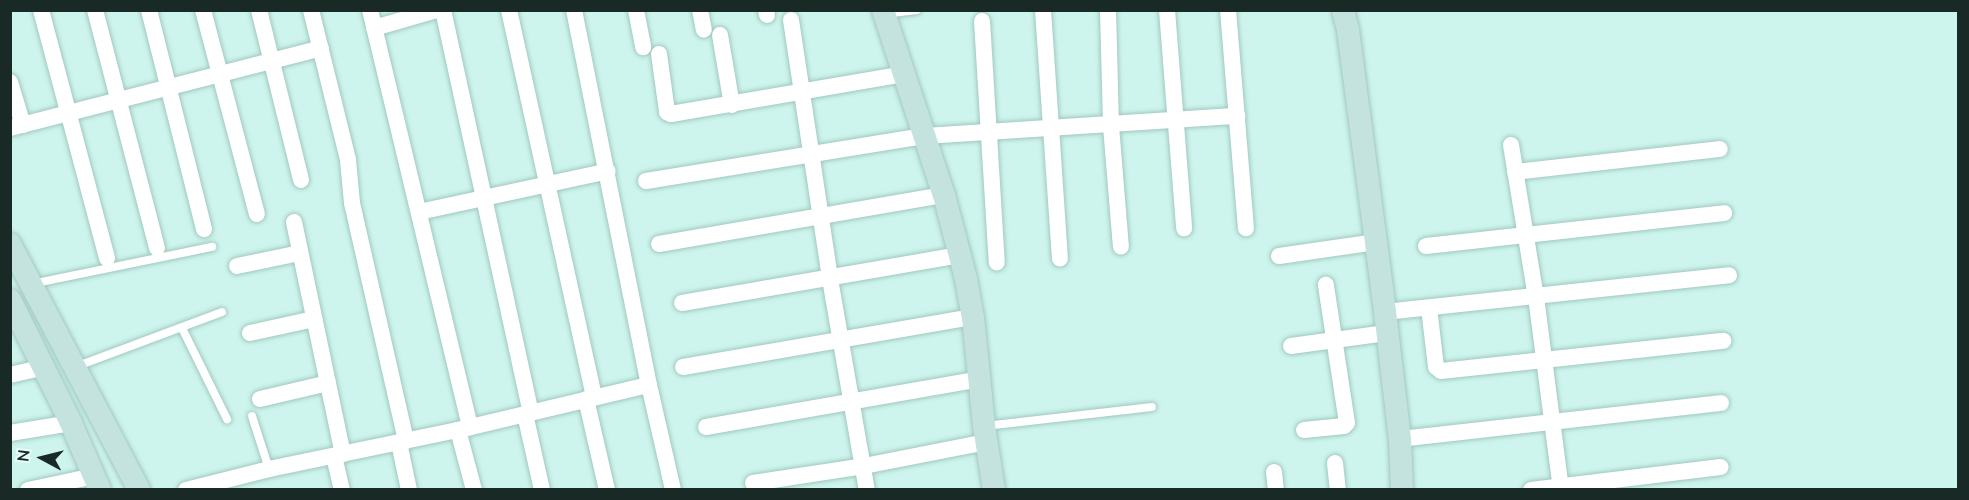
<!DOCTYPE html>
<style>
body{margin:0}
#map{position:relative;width:1969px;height:500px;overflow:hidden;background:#cdf5ed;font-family:"Nunito Sans",sans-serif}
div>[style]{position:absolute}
.roads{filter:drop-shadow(0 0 2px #a1c8c0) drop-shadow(0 0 2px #a1c8c0)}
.lane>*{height:8px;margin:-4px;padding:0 4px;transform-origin:4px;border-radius:4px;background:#fff}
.street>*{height:16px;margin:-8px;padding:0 8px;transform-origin:8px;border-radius:8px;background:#fff}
.secondary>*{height:22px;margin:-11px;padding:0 11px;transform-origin:11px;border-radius:11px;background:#c5e3de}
span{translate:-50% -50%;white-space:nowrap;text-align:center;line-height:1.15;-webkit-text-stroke:4.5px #e7fffa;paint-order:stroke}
.frame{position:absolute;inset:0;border:12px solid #192926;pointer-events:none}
.north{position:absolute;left:12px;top:428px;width:60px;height:60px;-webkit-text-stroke:4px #e7fffa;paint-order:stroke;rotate:277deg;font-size:16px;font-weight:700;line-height:24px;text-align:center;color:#192926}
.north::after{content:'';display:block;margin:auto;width:21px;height:27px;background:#192926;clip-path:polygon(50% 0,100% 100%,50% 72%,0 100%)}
</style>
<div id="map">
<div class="roads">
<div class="lane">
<i style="left:884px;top:14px;width:33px;rotate:-7deg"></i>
<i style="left:31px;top:284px;width:185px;rotate:-11.6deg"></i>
<i style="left:182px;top:328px;width:102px;rotate:63.7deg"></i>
<i style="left:75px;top:367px;width:157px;rotate:-20.5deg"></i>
<i style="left:252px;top:416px;width:56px;rotate:72.2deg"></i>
<i style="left:985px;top:426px;width:168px;rotate:-6.5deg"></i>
</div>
<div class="street">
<i style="left:41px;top:10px;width:257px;rotate:75.1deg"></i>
<i style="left:95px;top:10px;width:246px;rotate:75.4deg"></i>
<i style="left:149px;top:10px;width:226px;rotate:75.9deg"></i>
<i style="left:203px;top:10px;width:211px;rotate:75.2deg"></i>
<i style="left:259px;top:10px;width:175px;rotate:76.1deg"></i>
<i style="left:311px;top:10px;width:154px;rotate:76.1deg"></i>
<i style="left:348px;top:160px;width:43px;rotate:84.7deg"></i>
<i style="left:352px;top:203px;width:244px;rotate:77.2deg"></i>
<i style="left:370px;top:10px;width:429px;rotate:76.5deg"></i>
<i style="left:443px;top:10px;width:412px;rotate:77.7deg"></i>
<i style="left:509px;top:10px;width:396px;rotate:77.6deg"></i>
<i style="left:574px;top:10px;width:382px;rotate:78.7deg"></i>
<i style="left:649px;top:385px;width:108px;rotate:77.1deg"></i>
<i style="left:636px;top:10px;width:38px;rotate:79deg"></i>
<i style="left:700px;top:10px;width:20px;rotate:79deg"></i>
<i style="left:766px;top:10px;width:5px;rotate:79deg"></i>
<i style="left:1043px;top:10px;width:249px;rotate:86.1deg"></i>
<i style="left:1108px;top:10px;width:116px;rotate:88.5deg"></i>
<i style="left:1111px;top:126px;width:121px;rotate:85.3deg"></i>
<i style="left:1167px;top:10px;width:219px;rotate:85.5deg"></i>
<i style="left:1228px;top:10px;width:219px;rotate:85.3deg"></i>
<i style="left:791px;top:20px;width:262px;rotate:81.4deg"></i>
<i style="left:830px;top:279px;width:214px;rotate:80.1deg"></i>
<i style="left:982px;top:21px;width:242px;rotate:86.5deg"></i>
<i style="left:374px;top:28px;width:66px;rotate:-15.9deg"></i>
<i style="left:720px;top:35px;width:71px;rotate:80.3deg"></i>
<i style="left:659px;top:54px;width:59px;rotate:82.1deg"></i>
<i style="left:667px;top:112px;width:4px;rotate:27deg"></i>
<i style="left:671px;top:114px;width:236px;rotate:-9.7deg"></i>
<i style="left:10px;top:82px;width:45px;rotate:73.2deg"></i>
<i style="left:10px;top:128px;width:321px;rotate:-14.4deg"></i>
<i style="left:1511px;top:145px;width:154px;rotate:80.7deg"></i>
<i style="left:1536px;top:297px;width:195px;rotate:82.6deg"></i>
<i style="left:1515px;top:172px;width:206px;rotate:-6.4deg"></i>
<i style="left:646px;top:181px;width:283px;rotate:-9.2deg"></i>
<i style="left:925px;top:136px;width:313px;rotate:-3.7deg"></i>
<i style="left:419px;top:212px;width:193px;rotate:-12.2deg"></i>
<i style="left:294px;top:222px;width:237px;rotate:78.1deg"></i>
<i style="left:659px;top:244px;width:289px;rotate:-9.8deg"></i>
<i style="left:1426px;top:246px;width:300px;rotate:-6.3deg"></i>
<i style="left:1279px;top:256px;width:98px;rotate:-8.2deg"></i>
<i style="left:237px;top:266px;width:64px;rotate:-11.7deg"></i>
<i style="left:682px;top:303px;width:282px;rotate:-9.8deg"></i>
<i style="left:1429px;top:308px;width:59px;rotate:83.2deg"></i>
<i style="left:1436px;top:367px;width:6px;rotate:39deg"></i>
<i style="left:1441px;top:371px;width:284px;rotate:-6.1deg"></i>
<i style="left:1385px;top:312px;width:346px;rotate:-6.1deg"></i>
<i style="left:250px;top:333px;width:66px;rotate:-12.3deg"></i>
<i style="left:1291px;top:346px;width:96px;rotate:-7.8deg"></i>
<i style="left:683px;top:367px;width:294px;rotate:-9.8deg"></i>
<i style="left:10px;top:375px;width:35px;rotate:-13deg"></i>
<i style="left:260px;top:399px;width:70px;rotate:-13.2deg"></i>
<i style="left:586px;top:399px;width:93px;rotate:77deg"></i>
<i style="left:525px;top:414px;width:78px;rotate:77.4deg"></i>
<i style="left:706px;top:427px;width:278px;rotate:-9.9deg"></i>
<i style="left:458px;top:430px;width:62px;rotate:75.1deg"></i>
<i style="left:1304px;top:430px;width:40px;rotate:-5.7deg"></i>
<i style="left:1344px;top:426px;width:4px;rotate:-45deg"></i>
<i style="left:1347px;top:423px;width:140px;rotate:-98.7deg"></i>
<i style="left:10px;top:433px;width:62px;rotate:-9.3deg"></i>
<i style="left:1400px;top:439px;width:323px;rotate:-6.4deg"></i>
<i style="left:399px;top:443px;width:48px;rotate:78deg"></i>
<i style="left:334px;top:456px;width:35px;rotate:77deg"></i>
<i style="left:1335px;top:463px;width:27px;rotate:84deg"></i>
<i style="left:1274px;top:472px;width:18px;rotate:84deg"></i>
<i style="left:753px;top:483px;width:112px;rotate:-8.7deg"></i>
<i style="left:864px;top:466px;width:124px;rotate:-11.1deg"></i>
<i style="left:28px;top:490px;width:67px;rotate:-12deg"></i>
<i style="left:186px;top:490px;width:86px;rotate:-14.2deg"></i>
<i style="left:269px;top:469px;width:193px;rotate:-11.7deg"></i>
<i style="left:458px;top:430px;width:196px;rotate:-13.3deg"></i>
<i style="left:1531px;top:490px;width:191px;rotate:-6.9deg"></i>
</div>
<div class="secondary">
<i style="left:883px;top:10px;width:195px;rotate:71.8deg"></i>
<i style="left:944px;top:195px;width:87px;rotate:75.3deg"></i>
<i style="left:966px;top:279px;width:39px;rotate:80deg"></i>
<i style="left:973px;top:317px;width:110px;rotate:84.2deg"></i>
<i style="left:984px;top:426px;width:65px;rotate:81.1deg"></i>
<i style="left:1343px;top:10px;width:21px;rotate:76deg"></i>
<i style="left:1348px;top:30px;width:284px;rotate:82.5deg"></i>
<i style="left:1385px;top:312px;width:128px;rotate:83.3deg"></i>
<i style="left:1400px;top:439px;width:51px;rotate:87.8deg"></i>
<i style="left:10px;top:244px;width:278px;rotate:62.3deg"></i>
<i style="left:10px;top:300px;width:137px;rotate:63.6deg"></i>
<i style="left:71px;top:423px;width:73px;rotate:66.6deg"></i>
</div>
</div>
<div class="frame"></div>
<div class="north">N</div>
</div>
